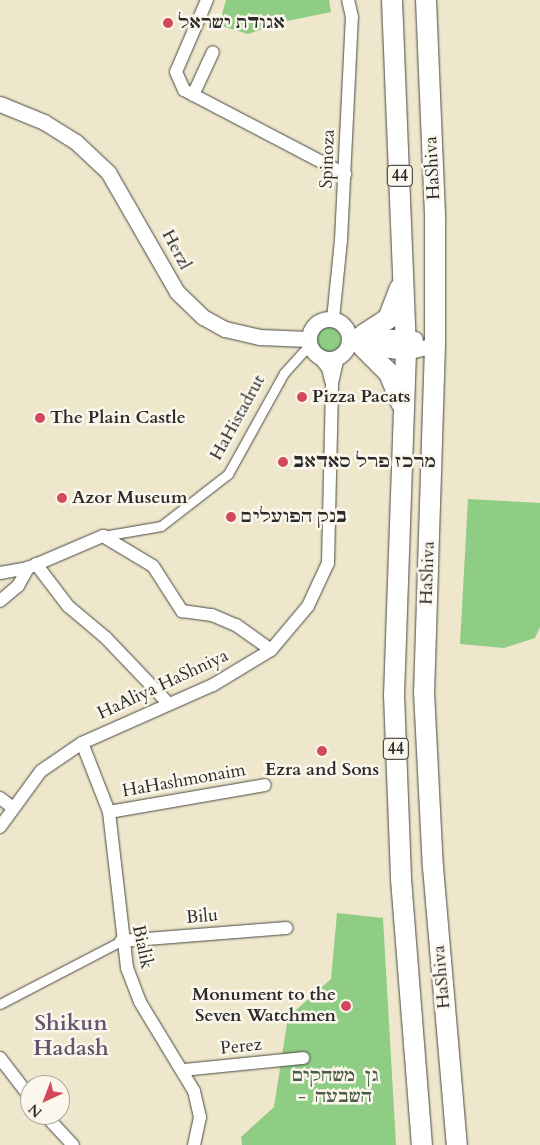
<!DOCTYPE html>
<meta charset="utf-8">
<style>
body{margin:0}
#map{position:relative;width:540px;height:1145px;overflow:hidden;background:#eee7cb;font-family:Cardo,"Frank Ruhl Libre",serif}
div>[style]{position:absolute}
.green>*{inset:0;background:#8fcd84}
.round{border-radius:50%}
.roads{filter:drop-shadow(0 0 1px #484743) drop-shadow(0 0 1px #484743)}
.pedestrian>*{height:9px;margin:-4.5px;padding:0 4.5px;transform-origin:4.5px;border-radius:4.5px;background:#fff}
.minor>*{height:12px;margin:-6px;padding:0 6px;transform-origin:6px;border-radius:6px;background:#fff}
.tertiary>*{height:15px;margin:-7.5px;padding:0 7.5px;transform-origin:7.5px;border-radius:7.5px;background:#fff}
.tertiary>.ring{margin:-7.5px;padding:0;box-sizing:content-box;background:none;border:15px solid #fff;border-radius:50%}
.trunk>*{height:20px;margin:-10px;padding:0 10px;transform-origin:10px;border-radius:10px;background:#fff}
.dots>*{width:14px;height:14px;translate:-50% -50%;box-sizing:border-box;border:2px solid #fbf7ec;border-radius:50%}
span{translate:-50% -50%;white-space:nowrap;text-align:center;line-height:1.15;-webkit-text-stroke:5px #fbf7ec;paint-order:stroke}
.shield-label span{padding:1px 4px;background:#fbf7ec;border:1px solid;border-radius:4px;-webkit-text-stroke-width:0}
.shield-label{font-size:16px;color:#2b2b2b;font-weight:700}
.poi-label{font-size:18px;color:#2b2b2b;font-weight:700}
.left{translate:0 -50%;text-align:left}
.right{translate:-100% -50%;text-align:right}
.street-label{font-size:18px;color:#2b2b2b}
.park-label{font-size:18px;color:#495c46}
.district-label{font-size:22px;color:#64556e;font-weight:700}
.north{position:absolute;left:20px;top:1075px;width:50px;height:50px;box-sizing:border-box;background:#fbf7ec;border:1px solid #a8a59f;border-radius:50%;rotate:223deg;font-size:14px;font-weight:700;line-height:20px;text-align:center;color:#2b2b2b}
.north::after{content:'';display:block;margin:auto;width:18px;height:22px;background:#d1495b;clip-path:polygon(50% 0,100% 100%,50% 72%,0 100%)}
</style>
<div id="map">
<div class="green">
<i style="clip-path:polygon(226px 0,329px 0,331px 12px,282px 22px,248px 34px,219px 25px)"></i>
<i class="round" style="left:315px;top:327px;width:26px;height:26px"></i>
<i style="clip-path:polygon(468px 499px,540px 503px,540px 627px,535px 638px,504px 648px,460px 644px)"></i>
<i style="clip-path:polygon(337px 913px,383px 918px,396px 1145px,242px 1145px,241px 1137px,274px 1107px,288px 1017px,331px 979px)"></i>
</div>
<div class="roads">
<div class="pedestrian">
<i style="left:103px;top:536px;width:59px;rotate:-9.8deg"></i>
<i style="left:161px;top:526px;width:85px;rotate:-37.8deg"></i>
<i style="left:228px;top:474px;width:115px;rotate:-61deg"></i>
<i style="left:284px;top:373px;width:38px;rotate:-48deg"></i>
<i style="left:0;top:1004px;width:136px;rotate:-27.5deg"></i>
</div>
<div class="minor">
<i style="left:207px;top:0;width:78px;rotate:113.3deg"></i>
<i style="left:176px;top:72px;width:20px;rotate:66deg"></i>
<i style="left:184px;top:90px;width:182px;rotate:27.6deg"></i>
<i style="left:193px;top:95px;width:47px;rotate:-65.1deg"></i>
<i style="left:333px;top:319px;width:79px;rotate:-84.2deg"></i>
<i style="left:341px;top:240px;width:223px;rotate:-87.2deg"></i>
<i style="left:352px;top:17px;width:17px;rotate:-103deg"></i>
<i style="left:319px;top:357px;width:14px;rotate:51deg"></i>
<i style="left:328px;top:368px;width:13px;rotate:77deg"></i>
<i style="left:36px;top:564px;width:53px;rotate:52.7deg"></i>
<i style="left:68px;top:606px;width:50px;rotate:40.1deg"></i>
<i style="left:106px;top:638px;width:91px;rotate:46.3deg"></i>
<i style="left:0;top:573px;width:28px;rotate:-10deg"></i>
<i style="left:28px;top:568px;width:82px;rotate:-23.1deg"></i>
<i style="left:103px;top:536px;width:58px;rotate:31deg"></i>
<i style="left:153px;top:566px;width:54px;rotate:57.2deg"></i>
<i style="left:182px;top:611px;width:30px;rotate:8deg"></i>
<i style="left:212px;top:615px;width:26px;rotate:23deg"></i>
<i style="left:236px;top:625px;width:43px;rotate:35.5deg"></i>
<i style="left:0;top:601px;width:23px;rotate:-40deg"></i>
<i style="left:18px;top:586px;width:21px;rotate:-61deg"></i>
<i style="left:82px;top:743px;width:74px;rotate:68.6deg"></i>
<i style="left:109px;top:812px;width:157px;rotate:83.4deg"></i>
<i style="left:127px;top:968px;width:36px;rotate:69deg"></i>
<i style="left:140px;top:1002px;width:104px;rotate:58.8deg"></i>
<i style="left:194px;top:1091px;width:27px;rotate:77deg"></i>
<i style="left:200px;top:1117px;width:29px;rotate:102deg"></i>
<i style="left:0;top:798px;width:15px;rotate:37deg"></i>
<i style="left:109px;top:812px;width:158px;rotate:-9.8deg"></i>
<i style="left:0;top:827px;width:69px;rotate:-53.8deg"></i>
<i style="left:41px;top:771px;width:50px;rotate:-34.3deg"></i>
<i style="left:82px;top:743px;width:143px;rotate:-23.9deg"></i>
<i style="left:213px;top:685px;width:68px;rotate:-31.1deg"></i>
<i style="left:271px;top:650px;width:57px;rotate:-49.9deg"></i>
<i style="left:308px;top:606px;width:47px;rotate:-65.1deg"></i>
<i style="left:328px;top:563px;width:180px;rotate:-88.7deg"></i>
<i style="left:332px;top:383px;width:27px;rotate:-77deg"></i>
<i style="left:121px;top:941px;width:166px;rotate:-4.5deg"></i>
<i style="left:0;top:1058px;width:49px;rotate:52.4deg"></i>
<i style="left:183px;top:1070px;width:121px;rotate:-5.7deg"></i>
<i style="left:45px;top:1115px;width:41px;rotate:47deg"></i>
</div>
<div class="tertiary">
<i style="left:0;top:104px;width:48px;rotate:22.2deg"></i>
<i style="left:44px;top:122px;width:38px;rotate:32deg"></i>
<i style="left:76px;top:142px;width:44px;rotate:43.2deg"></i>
<i style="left:108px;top:172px;width:138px;rotate:60.1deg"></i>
<i style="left:177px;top:292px;width:36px;rotate:44deg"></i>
<i style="left:203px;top:317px;width:25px;rotate:29deg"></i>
<i style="left:225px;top:329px;width:36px;rotate:13deg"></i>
<i style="left:260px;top:337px;width:48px;rotate:2.4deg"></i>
<i class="ring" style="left:309px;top:319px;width:25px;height:25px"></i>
<i style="left:361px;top:334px;width:54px;rotate:5.3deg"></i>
<i style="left:359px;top:346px;width:47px;rotate:7.3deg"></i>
<i style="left:406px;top:352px;width:30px;rotate:-14deg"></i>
</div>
<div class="trunk">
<i style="left:392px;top:0;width:352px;rotate:87.7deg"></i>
<i style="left:406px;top:352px;width:343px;rotate:92deg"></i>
<i style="left:394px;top:695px;width:184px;rotate:87.8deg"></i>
<i style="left:401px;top:879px;width:267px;rotate:85.5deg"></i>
<i style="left:426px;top:0;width:219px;rotate:87.6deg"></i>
<i style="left:435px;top:219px;width:126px;rotate:90deg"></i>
<i style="left:435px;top:345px;width:347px;rotate:91.8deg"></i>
<i style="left:424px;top:692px;width:175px;rotate:87.1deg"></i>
<i style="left:433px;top:867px;width:279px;rotate:85.1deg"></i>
<i style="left:363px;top:335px;width:30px;rotate:-33deg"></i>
<i style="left:388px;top:319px;width:33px;rotate:-69deg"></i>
<i style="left:362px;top:346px;width:38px;rotate:45deg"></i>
<i style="left:389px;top:373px;width:32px;rotate:68deg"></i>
</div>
</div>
<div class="dots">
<i style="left:168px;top:23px;background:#d1495b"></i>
<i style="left:302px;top:397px;background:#d1495b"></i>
<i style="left:40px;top:418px;background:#d1495b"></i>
<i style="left:283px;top:462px;background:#d1495b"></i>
<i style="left:62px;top:498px;background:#d1495b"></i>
<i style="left:231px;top:517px;background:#d1495b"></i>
<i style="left:322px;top:751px;background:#d1495b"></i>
<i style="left:346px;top:1006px;background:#d1495b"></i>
</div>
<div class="shield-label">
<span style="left:400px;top:176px">44</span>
<span style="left:396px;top:749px">44</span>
</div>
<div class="poi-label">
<span class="left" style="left:178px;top:23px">אגודת ישראל</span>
<span class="left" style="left:312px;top:397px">Pizza Pacats</span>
<span class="left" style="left:50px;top:418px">The Plain Castle</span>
<span class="left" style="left:293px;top:462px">מרכז פרל סאדאב</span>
<span class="left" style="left:72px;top:498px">Azor Museum</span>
<span class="left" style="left:241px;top:517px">בנק הפועלים</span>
<span style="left:322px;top:770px">Ezra and Sons</span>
<span class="right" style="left:336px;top:1006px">Monument to the<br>Seven Watchmen</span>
</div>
<div class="street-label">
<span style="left:328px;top:159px;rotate:-88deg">Spinoza</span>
<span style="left:433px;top:168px;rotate:-93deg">HaShiva</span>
<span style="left:176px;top:250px;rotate:62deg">Herzl</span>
<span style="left:238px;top:418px;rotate:-61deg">HaHistadrut</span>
<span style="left:428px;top:573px;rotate:-88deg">HaShiva</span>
<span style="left:163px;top:685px;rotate:-25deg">HaAliya HaShniya</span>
<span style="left:184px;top:781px;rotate:-10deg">HaHashmonaim</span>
<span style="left:202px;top:917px;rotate:-5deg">Bilu</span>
<span style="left:142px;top:947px;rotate:78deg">Bialik</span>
<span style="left:442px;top:977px;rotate:-95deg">HaShiva</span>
<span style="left:241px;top:1047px;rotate:-6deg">Perez</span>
</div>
<div class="park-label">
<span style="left:335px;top:1087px">גן משחקים<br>- השבעה</span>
</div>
<div class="district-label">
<span style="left:71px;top:1036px">Shikun<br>Hadash</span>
</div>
<div class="north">N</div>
</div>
